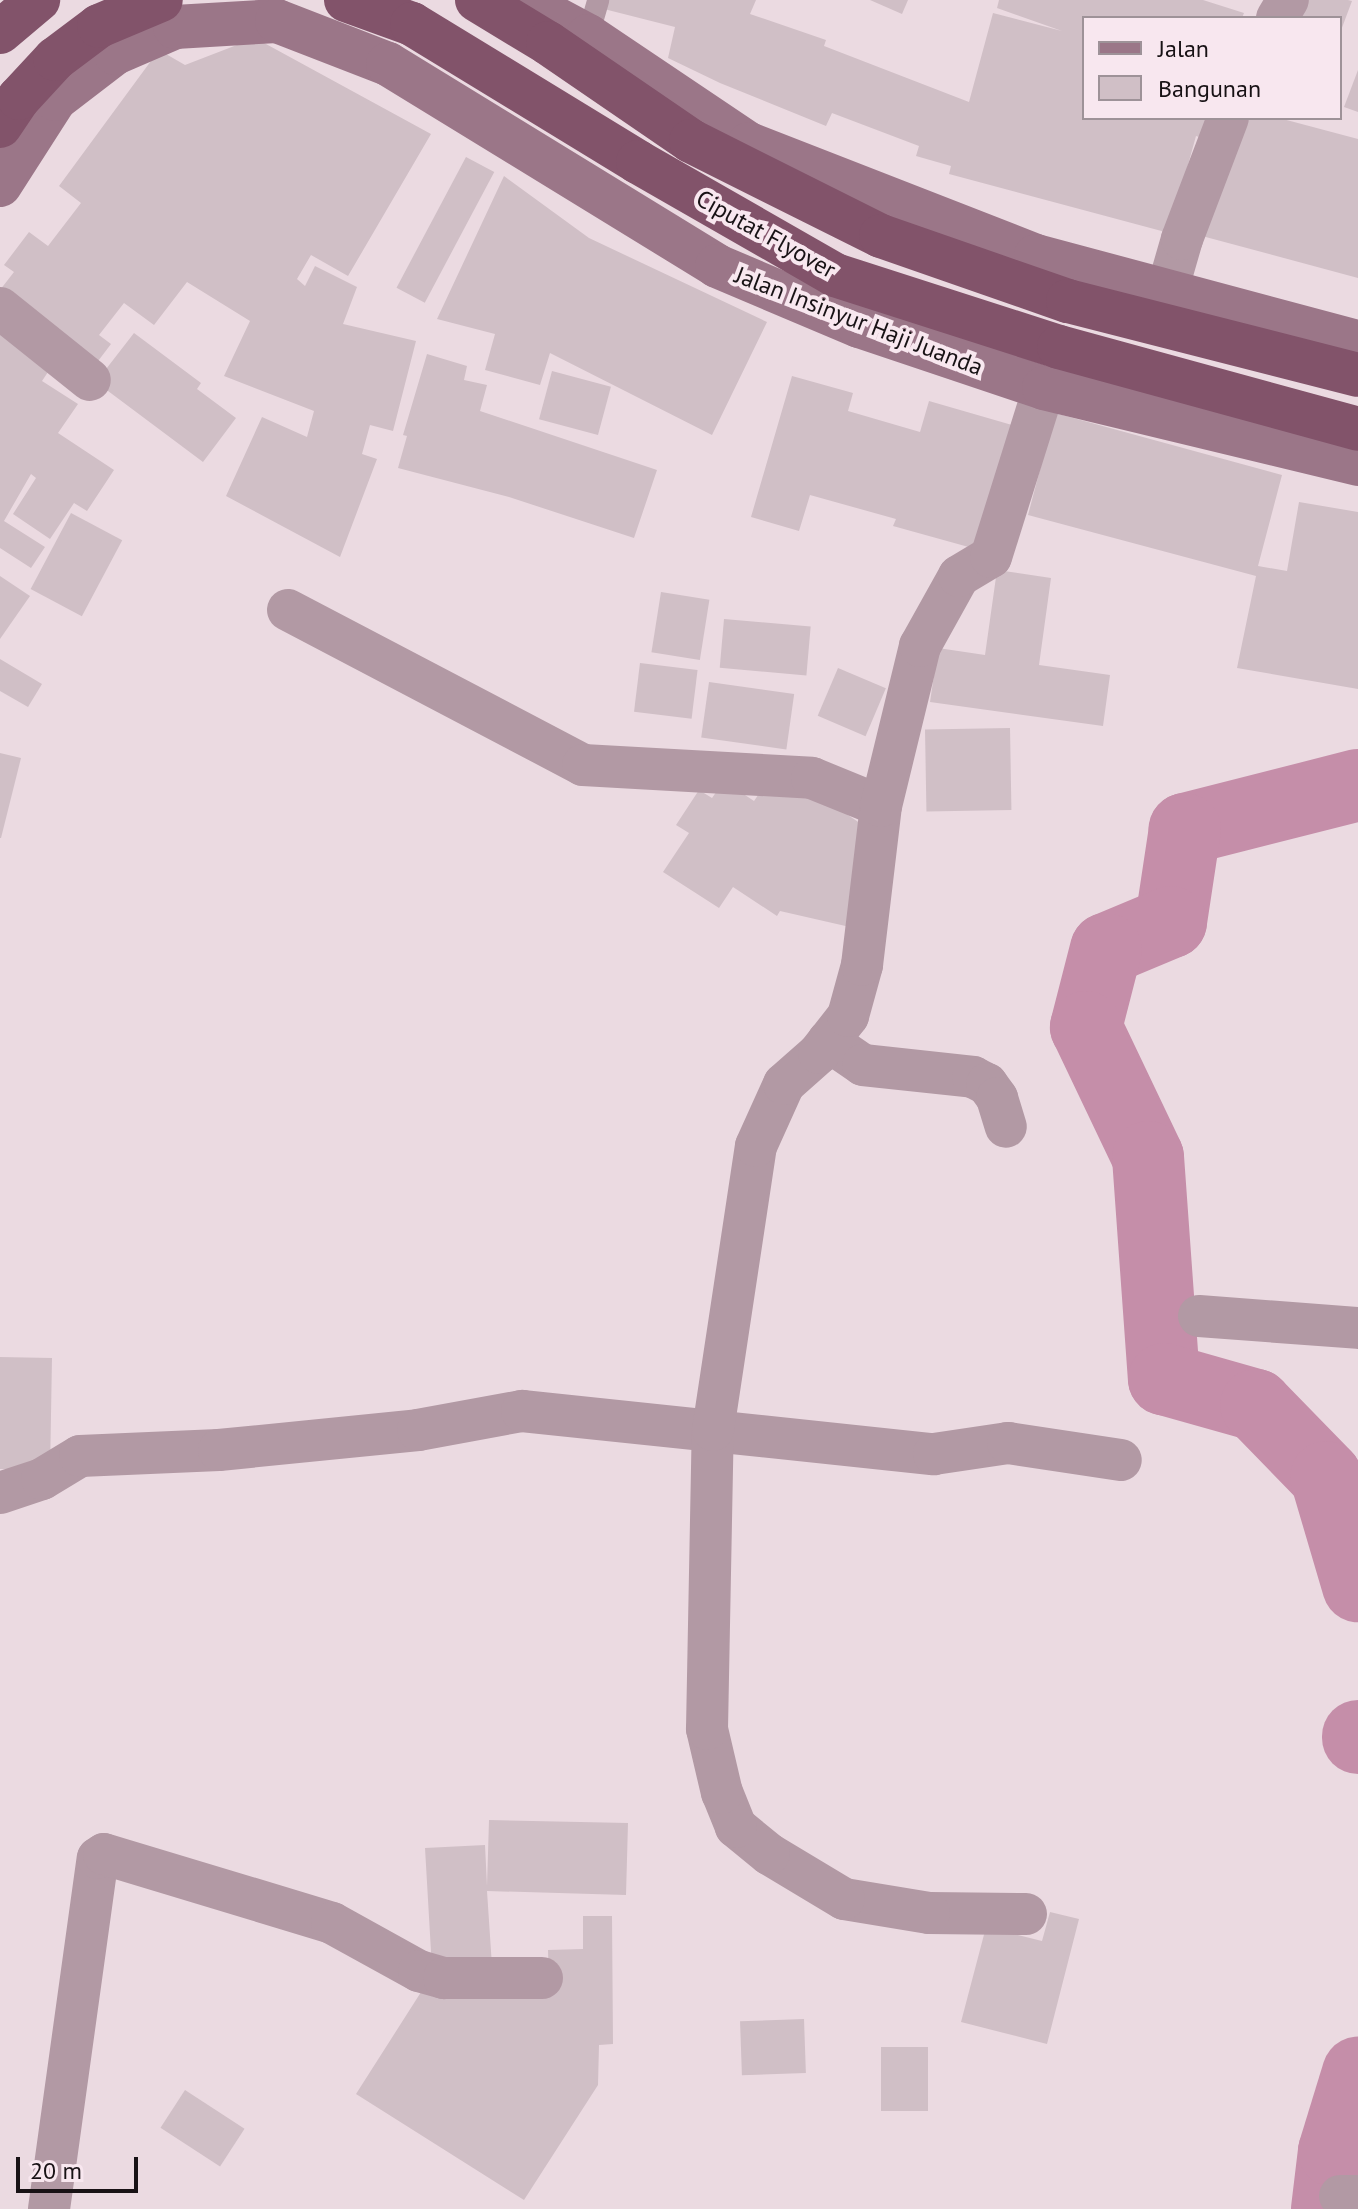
<!DOCTYPE html>
<style>
body{margin:0}
#map{position:relative;width:1358px;height:2209px;overflow:hidden;background:#ebdae1;font-family:"PT Sans",sans-serif}
div>[style]{position:absolute}
.river>*{height:72px;margin:-36px;padding:0 36px;transform-origin:36px;border-radius:36px;background:#c58ea9}
.building>*{inset:0;background:#d0bfc6;transform-origin:0 0}
.service>*{height:22px;margin:-11px;padding:0 11px;transform-origin:11px;border-radius:11px;background:#b299a4}
.minor>*{height:42px;margin:-21px;padding:0 21px;transform-origin:21px;border-radius:21px;background:#b299a4}
.secondary>*{height:44px;margin:-22px;padding:0 22px;transform-origin:22px;border-radius:22px;background:#9b7688}
.trunk>*{height:44px;margin:-22px;padding:0 22px;transform-origin:22px;border-radius:22px;background:#82536a}
.trunk-bridge>*{height:44px;margin:-22px;padding:0 22px;transform-origin:22px;border-radius:22px;background:#82536a}
span{translate:-50% -50%;white-space:nowrap;text-align:center;line-height:1.15;-webkit-text-stroke:8px #f8e7ef;paint-order:stroke}
.street-label{font-size:24px;color:#181215}
.legend{position:absolute;left:1082px;top:16px;width:260px;height:104px;box-sizing:border-box;background:#f8e7ef;border:2px solid #9e9298;margin:0;padding:10px 14px;list-style:none;font-size:24px;color:#181215}
.legend li{display:flex;align-items:center;gap:16px;height:40px}
.legend b{width:40px;border:2px solid #9e9298}
.scale{position:absolute;left:16px;top:2157px;width:122px;height:36px;box-sizing:border-box;border:4px solid #181215;border-top:0;padding-left:10px;font-size:24px;line-height:28px;white-space:nowrap;color:#181215;-webkit-text-stroke:6px #f8e7ef;paint-order:stroke}
</style>
<div id="map">
<div class="river">
<i style="left:1358px;top:785px;width:179px;rotate:165.7deg"></i>
<i style="left:1185px;top:829px;width:94px;rotate:98.6deg"></i>
<i style="left:1171px;top:922px;width:70px;rotate:157.4deg"></i>
<i style="left:1106px;top:949px;width:81px;rotate:104.4deg"></i>
<i style="left:1086px;top:1027px;width:144px;rotate:64.5deg"></i>
<i style="left:1148px;top:1157px;width:223px;rotate:85.9deg"></i>
<i style="left:1164px;top:1379px;width:96px;rotate:15.8deg"></i>
<i style="left:1256px;top:1405px;width:100px;rotate:45.8deg"></i>
<i style="left:1326px;top:1477px;width:114px;rotate:73.6deg"></i>
<i style="left:1358px;top:1736px;width:2px;rotate:90deg"></i>
<i style="left:1327px;top:2209px;width:58px;rotate:-83.1deg"></i>
<i style="left:1334px;top:2151px;width:82px;rotate:-72.9deg"></i>
</div>
<div class="building">
<i style="clip-path:polygon(606px 0,756px 0,750px 14px,826px 40px,824px 46px,969px 102px,993px 13px,1062px 31px,997px 8px,999px 0,1203px 0,1244px 13px,1242px 18px,1084px 18px,1084px 118px,1221px 118px,1215px 142px,1196px 136px,1169px 233px,949px 174px,951px 166px,916px 156px,919px 146px,832px 113px,826px 126px,720px 83px,668px 58px,675px 27px,604px 9px)"></i>
<i style="clip-path:polygon(870px 0,908px 0,902px 14px)"></i>
<i style="clip-path:polygon(1300px 0,1348px 0,1352px 1px,1340px 33px,1340px 18px,1293px 18px)"></i>
<i style="clip-path:polygon(255px 38px,431px 134px,348px 276px,311px 255px,297px 279px,305px 286px,315px 266px,357px 287px,343px 324px,416px 341px,393px 431px,370px 425px,362px 454px,377px 459px,340px 557px,226px 496px,262px 417px,307px 437px,314px 411px,224px 376px,250px 321px,187px 282px,154px 325px,124px 303px,99px 335px,111px 344px,89px 373px,0 290px,14px 272px,4px 265px,29px 232px,48px 246px,81px 203px,59px 186px,159px 50px,185px 65px)"></i>
<i style="clip-path:polygon(1358px 70px,1358px 112px,1344px 107px)"></i>
<i style="clip-path:polygon(1233px 118px,1279px 118px,1358px 139px,1358px 278px,1202px 236px)"></i>
<i style="left:466px;top:157px;width:32px;height:148px;rotate:28deg"></i>
<i style="clip-path:polygon(504px 176px,589px 238px,767px 322px,712px 435px,550px 353px,540px 385px,485px 370px,495px 334px,437px 319px)"></i>
<i style="clip-path:polygon(0 319px,58px 357px,42px 381px,78px 404px,58px 433px,114px 470px,87px 511px,74px 503px,50px 539px,13px 514px,36px 478px,31px 474px,4px 521px,45px 547px,31px 568px,0 548px)"></i>
<i style="clip-path:polygon(134px 333px,201px 383px,197px 389px,236px 418px,203px 462px,96px 382px)"></i>
<i style="clip-path:polygon(427px 354px,467px 366px,464px 380px,487px 385px,480px 411px,657px 470px,634px 538px,509px 497px,398px 468px,407px 436px,403px 435px)"></i>
<i style="left:552px;top:371px;width:61px;height:50px;rotate:15deg"></i>
<i style="clip-path:polygon(792px 376px,853px 393px,848px 411px,920px 432px,929px 401px,1019px 427px,983px 551px,893px 526px,896px 519px,810px 495px,799px 531px,751px 517px)"></i>
<i style="clip-path:polygon(1055px 413px,1282px 475px,1258px 566px,1287px 571px,1299px 502px,1358px 512px,1358px 689px,1237px 668px,1256px 576px,1028px 515px)"></i>
<i style="left:71px;top:513px;width:58px;height:86px;rotate:28deg"></i>
<i style="clip-path:polygon(997px 570px,1051px 578px,1039px 665px,1110px 675px,1103px 726px,930px 702px,938px 648px,985px 655px)"></i>
<i style="clip-path:polygon(0 576px,30px 596px,0 639px)"></i>
<i style="left:661px;top:592px;width:49px;height:61px;rotate:9deg"></i>
<i style="left:724px;top:619px;width:87px;height:49px;rotate:5deg"></i>
<i style="clip-path:polygon(0 659px,42px 684px,28px 707px,0 691px)"></i>
<i style="left:640px;top:663px;width:58px;height:49px;rotate:7deg"></i>
<i style="left:838px;top:668px;width:52px;height:52px;rotate:23deg"></i>
<i style="left:709px;top:682px;width:86px;height:56px;rotate:8deg"></i>
<i style="left:1010px;top:728px;width:82px;height:85px;rotate:89deg"></i>
<i style="clip-path:polygon(0 753px,21px 758px,1px 838px,0 838px)"></i>
<i style="clip-path:polygon(724px 781px,754px 801px,765px 785px,820px 796px,870px 830px,863px 930px,780px 911px,777px 916px,733px 887px,719px 908px,663px 872px,689px 833px,676px 825px,699px 790px,712px 798px)"></i>
<i style="left:0;top:1357px;width:52px;height:112px;rotate:1deg"></i>
<i style="clip-path:polygon(489px 1820px,628px 1823px,626px 1895px,487px 1891px,492px 1966px,432px 1969px,425px 1848px,485px 1845px,487px 1886px)"></i>
<i style="clip-path:polygon(1050px 1912px,1079px 1919px,1047px 2044px,961px 2022px,986px 1927px,1042px 1941px)"></i>
<i style="clip-path:polygon(583px 1916px,612px 1916px,613px 2044px,599px 2045px,598px 2085px,524px 2200px,356px 2094px,430px 1978px,549px 1987px,548px 1950px,583px 1949px)"></i>
<i style="left:804px;top:2019px;width:54px;height:64px;rotate:88deg"></i>
<i style="left:881px;top:2047px;width:47px;height:64px"></i>
<i style="left:185px;top:2090px;width:71px;height:45px;rotate:33deg"></i>
</div>
<div class="service">
<i style="left:588px;top:36px;width:37px;rotate:-74deg"></i>
</div>
<div class="minor">
<i style="left:1277px;top:18px;width:21px;rotate:-59deg"></i>
<i style="left:1167px;top:291px;width:54px;rotate:-73.9deg"></i>
<i style="left:1182px;top:239px;width:129px;rotate:-69.2deg"></i>
<i style="left:0;top:308px;width:115px;rotate:38.7deg"></i>
<i style="left:288px;top:610px;width:333px;rotate:27.7deg"></i>
<i style="left:583px;top:765px;width:229px;rotate:3.2deg"></i>
<i style="left:812px;top:778px;width:74px;rotate:22.1deg"></i>
<i style="left:828px;top:1041px;width:42px;rotate:34.4deg"></i>
<i style="left:863px;top:1065px;width:111px;rotate:6.2deg"></i>
<i style="left:973px;top:1077px;width:16px;rotate:27deg"></i>
<i style="left:987px;top:1084px;width:17px;rotate:54deg"></i>
<i style="left:997px;top:1098px;width:30px;rotate:73deg"></i>
<i style="left:1199px;top:1316px;width:159px;rotate:4.3deg"></i>
<i style="left:0;top:1493px;width:44px;rotate:-18.4deg"></i>
<i style="left:42px;top:1479px;width:44px;rotate:-31.2deg"></i>
<i style="left:80px;top:1456px;width:139px;rotate:-2.5deg"></i>
<i style="left:219px;top:1450px;width:200px;rotate:-5.7deg"></i>
<i style="left:418px;top:1430px;width:106px;rotate:-10.4deg"></i>
<i style="left:522px;top:1411px;width:414px;rotate:6deg"></i>
<i style="left:934px;top:1454px;width:75px;rotate:-8.5deg"></i>
<i style="left:1008px;top:1443px;width:114px;rotate:8.6deg"></i>
<i style="left:1026px;top:1914px;width:97px;rotate:-179.4deg"></i>
<i style="left:929px;top:1913px;width:86px;rotate:-170.6deg"></i>
<i style="left:844px;top:1899px;width:87px;rotate:-149deg"></i>
<i style="left:769px;top:1854px;width:43px;rotate:-140.7deg"></i>
<i style="left:736px;top:1827px;width:37px;rotate:-112deg"></i>
<i style="left:722px;top:1793px;width:66px;rotate:-103.2deg"></i>
<i style="left:707px;top:1729px;width:299px;rotate:-88.9deg"></i>
<i style="left:713px;top:1430px;width:287px;rotate:-81.4deg"></i>
<i style="left:756px;top:1146px;width:68px;rotate:-65.7deg"></i>
<i style="left:784px;top:1084px;width:47px;rotate:-41.5deg"></i>
<i style="left:819px;top:1053px;width:47px;rotate:-51.9deg"></i>
<i style="left:848px;top:1016px;width:53px;rotate:-74.6deg"></i>
<i style="left:862px;top:965px;width:160px;rotate:-83.2deg"></i>
<i style="left:881px;top:806px;width:165px;rotate:-76.3deg"></i>
<i style="left:920px;top:646px;width:80px;rotate:-60.9deg"></i>
<i style="left:959px;top:576px;width:37px;rotate:-31deg"></i>
<i style="left:991px;top:557px;width:177px;rotate:-72.6deg"></i>
<i style="left:1340px;top:2196px;width:18px"></i>
<i style="left:49px;top:2209px;width:354px;rotate:-82.1deg"></i>
<i style="left:98px;top:1858px;width:7px;rotate:-34deg"></i>
<i style="left:104px;top:1854px;width:238px;rotate:16.8deg"></i>
<i style="left:332px;top:1923px;width:99px;rotate:28.9deg"></i>
<i style="left:419px;top:1971px;width:26px;rotate:16deg"></i>
<i style="left:444px;top:1978px;width:98px"></i>
</div>
<div class="secondary">
<i style="left:521px;top:0;width:76px;rotate:28.2deg"></i>
<i style="left:588px;top:36px;width:194px;rotate:33.9deg"></i>
<i style="left:749px;top:144px;width:308px;rotate:21.3deg"></i>
<i style="left:1036px;top:256px;width:333px;rotate:15deg"></i>
<i style="left:0;top:185px;width:102px;rotate:-57.4deg"></i>
<i style="left:55px;top:99px;width:76px;rotate:-37.5deg"></i>
<i style="left:115px;top:53px;width:65px;rotate:-23.4deg"></i>
<i style="left:175px;top:27px;width:102px;rotate:-3.4deg"></i>
<i style="left:277px;top:21px;width:119px;rotate:21.2deg"></i>
<i style="left:388px;top:64px;width:386px;rotate:31.5deg"></i>
<i style="left:717px;top:266px;width:154px;rotate:22.9deg"></i>
<i style="left:859px;top:326px;width:195px;rotate:18.5deg"></i>
<i style="left:1044px;top:388px;width:323px;rotate:13.6deg"></i>
</div>
<div class="trunk">
<i style="left:0;top:32px;width:50px;rotate:-40.1deg"></i>
<i style="left:0;top:126px;width:34px;rotate:-56deg"></i>
<i style="left:19px;top:98px;width:53px;rotate:-47.3deg"></i>
<i style="left:55px;top:59px;width:55px;rotate:-36.9deg"></i>
<i style="left:99px;top:26px;width:67px;rotate:-22.8deg"></i>
</div>
<div class="trunk-bridge">
<i style="left:346px;top:0;width:70px;rotate:20deg"></i>
<i style="left:412px;top:24px;width:265px;rotate:31.4deg"></i>
<i style="left:638px;top:162px;width:227px;rotate:29.8deg"></i>
<i style="left:835px;top:275px;width:235px;rotate:17.8deg"></i>
<i style="left:1059px;top:347px;width:310px;rotate:15.3deg"></i>
<i style="left:477px;top:0;width:83px;rotate:31.2deg"></i>
<i style="left:548px;top:43px;width:173px;rotate:34.4deg"></i>
<i style="left:691px;top:141px;width:212px;rotate:26.6deg"></i>
<i style="left:881px;top:236px;width:198px;rotate:19.2deg"></i>
<i style="left:1068px;top:301px;width:299px;rotate:14.3deg"></i>
</div>
<div class="street-label">
<span style="left:766px;top:234px;rotate:29deg">Ciputat Flyover</span>
<span style="left:859px;top:321px;rotate:21deg">Jalan Insinyur Haji Juanda</span>
</div>
<ul class="legend">
<li><b style="height:10px;background:#9b7688"></b>Jalan</li>
<li><b style="height:22px;background:#d0bfc6"></b>Bangunan</li>
</ul>
<div class="scale">20 m</div>
</div>
